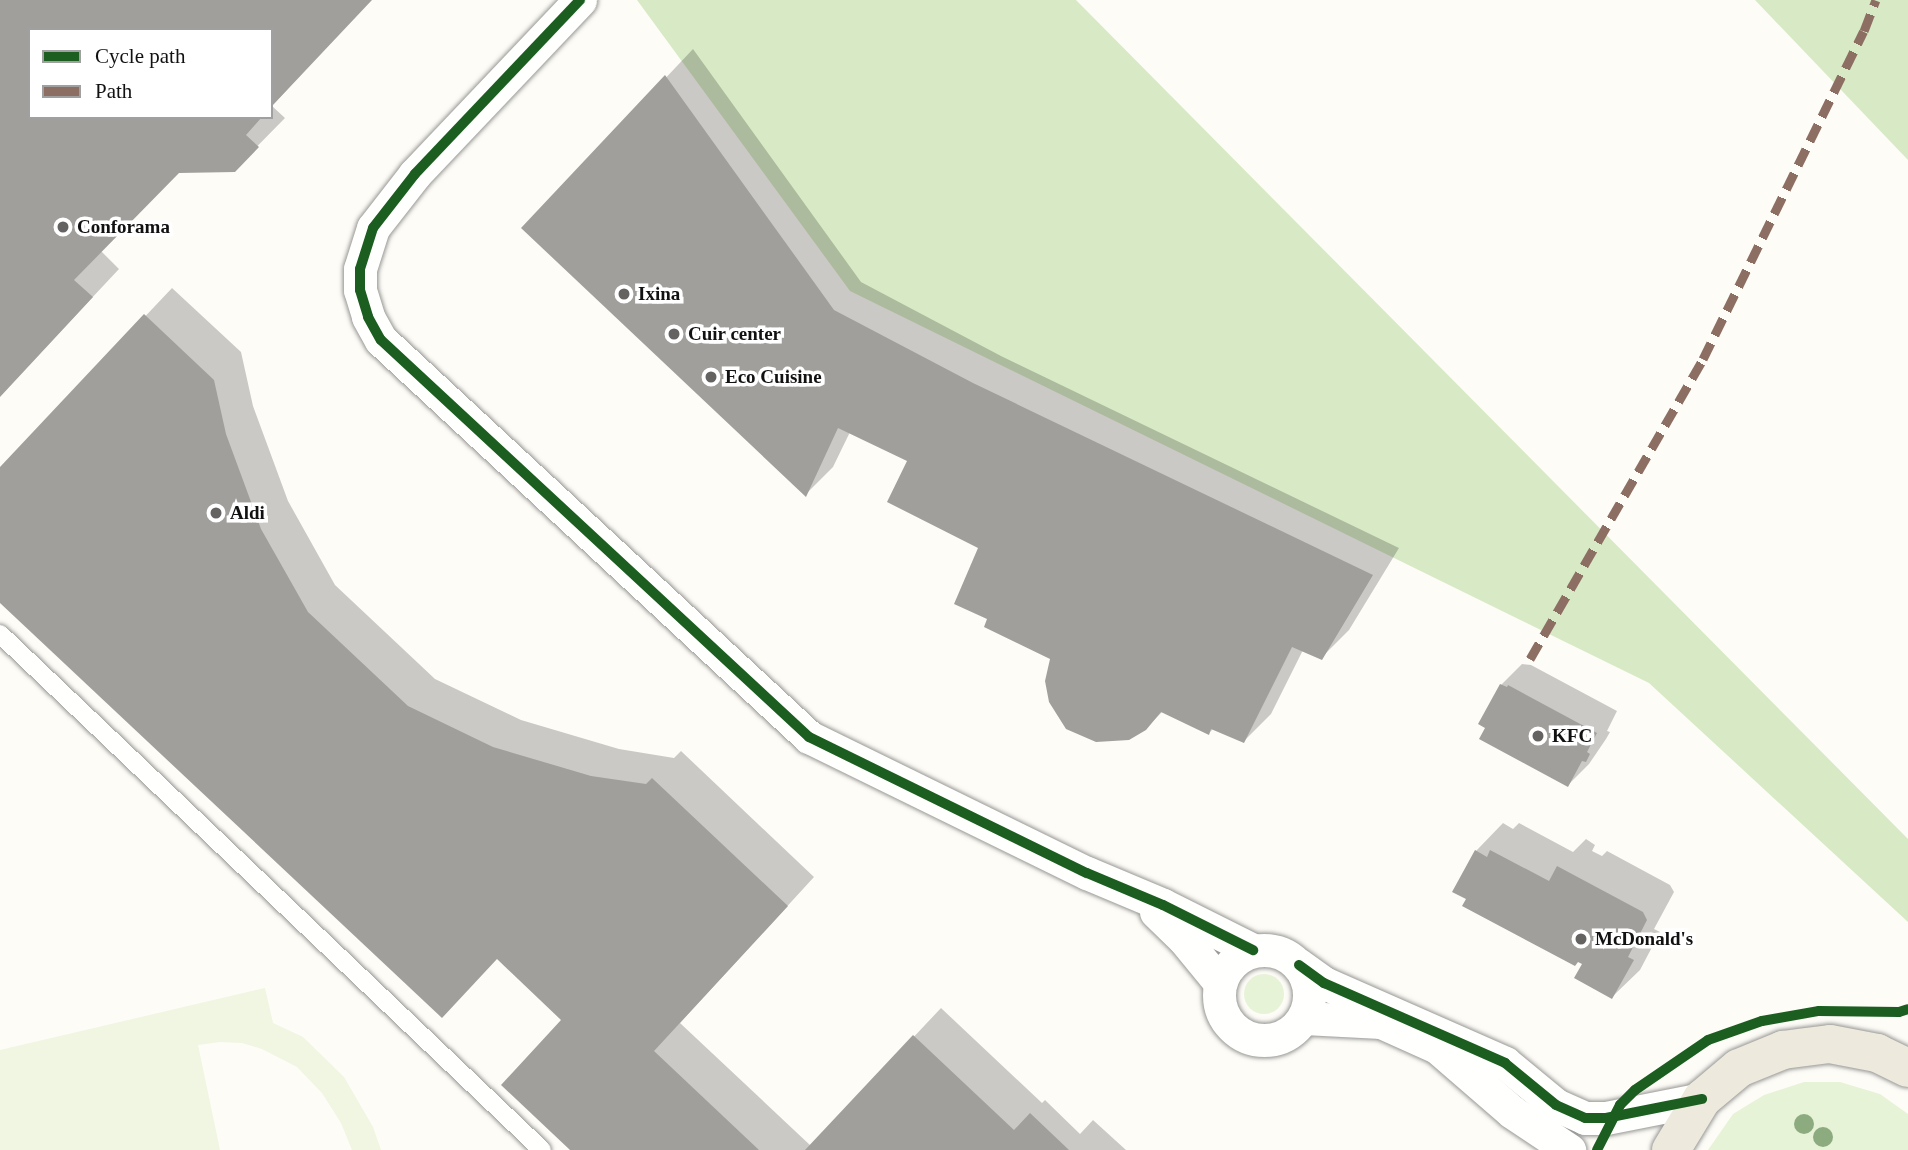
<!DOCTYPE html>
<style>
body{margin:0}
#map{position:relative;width:1908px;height:1150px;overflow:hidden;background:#fdfcf7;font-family:"Times New Roman",serif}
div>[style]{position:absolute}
.green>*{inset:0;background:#e7f3d7}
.round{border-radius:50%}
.forest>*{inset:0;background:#d8eac5}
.pitch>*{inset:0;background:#f0f6e1}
.shadow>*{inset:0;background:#0003}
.building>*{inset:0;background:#a19f9c}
.roads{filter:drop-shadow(0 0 2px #979795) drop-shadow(0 0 2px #979795)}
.lane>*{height:18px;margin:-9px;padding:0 9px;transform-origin:9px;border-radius:9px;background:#fffffe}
.street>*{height:33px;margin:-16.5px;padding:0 16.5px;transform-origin:16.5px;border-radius:16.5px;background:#fffffe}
.street>.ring{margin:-16.5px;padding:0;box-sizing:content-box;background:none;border:33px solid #fffffe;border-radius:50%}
.primary>*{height:38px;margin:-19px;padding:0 19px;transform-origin:19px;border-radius:19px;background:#ede9dc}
.quiet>*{height:9px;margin-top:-4.5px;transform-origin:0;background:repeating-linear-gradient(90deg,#8d6e63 0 18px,transparent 0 27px)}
.cycleway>*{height:10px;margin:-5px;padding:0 5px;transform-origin:5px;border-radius:5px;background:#1b5e20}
.trees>*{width:20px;height:20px;margin:-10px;border-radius:50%;background:#8cac80}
.dots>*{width:19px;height:19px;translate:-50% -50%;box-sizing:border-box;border:4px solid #fff;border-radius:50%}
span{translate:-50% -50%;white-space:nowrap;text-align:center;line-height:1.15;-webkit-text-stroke:7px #fff;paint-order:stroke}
.poi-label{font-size:19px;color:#111;font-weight:700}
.left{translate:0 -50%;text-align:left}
.legend{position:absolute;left:28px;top:28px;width:245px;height:91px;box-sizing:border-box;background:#fff;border:2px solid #a0a0a0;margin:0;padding:9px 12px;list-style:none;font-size:21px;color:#111}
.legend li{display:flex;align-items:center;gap:14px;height:35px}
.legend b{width:35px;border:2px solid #a0a0a0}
</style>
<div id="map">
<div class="green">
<i class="round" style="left:1244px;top:974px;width:40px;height:40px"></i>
<i style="clip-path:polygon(1804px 1082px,1840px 1082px,1880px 1094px,1908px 1114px,1908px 1150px,1708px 1150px,1733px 1114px,1764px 1095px)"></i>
</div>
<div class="forest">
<i style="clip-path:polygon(637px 0,1076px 0,1908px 839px,1908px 922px,1649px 683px,850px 291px)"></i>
<i style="clip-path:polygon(1755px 0,1908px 0,1908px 160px)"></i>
</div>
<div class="pitch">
<i style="clip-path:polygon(265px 988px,273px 1023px,303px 1037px,344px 1077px,373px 1127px,381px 1150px,352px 1150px,341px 1123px,322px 1093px,297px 1067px,262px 1049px,242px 1043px,220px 1042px,198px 1045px,220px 1150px,0 1150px,0 1050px)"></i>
</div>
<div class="shadow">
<i style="clip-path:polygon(evenodd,0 0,370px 0,272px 106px,285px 118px,234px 170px,179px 172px,101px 251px,119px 269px,0 396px,0 0,30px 30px,271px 30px,271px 117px,30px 117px,30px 30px)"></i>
<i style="clip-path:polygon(693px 49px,861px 282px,1001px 356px,1399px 548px,1349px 630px,1321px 658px,1303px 650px,1271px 714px,1244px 741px,1214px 728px,1209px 733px,1163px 711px,1145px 729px,1052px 658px,990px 618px,981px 547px,910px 460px,850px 432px,833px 467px,806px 494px,524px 228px)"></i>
<i style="clip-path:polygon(172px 288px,241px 352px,253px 406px,288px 501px,335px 585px,435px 679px,521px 720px,619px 749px,674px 758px,681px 751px,814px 877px,680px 1023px,811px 1146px,941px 1008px,1042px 1103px,1045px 1100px,1080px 1134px,1093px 1120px,1126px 1150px,573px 1150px,564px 1020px,498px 958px,0 601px,0 470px)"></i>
<i style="clip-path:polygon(1522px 664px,1531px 665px,1617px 711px,1607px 731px,1610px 732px,1606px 739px,1589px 764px,1568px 785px,1501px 685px)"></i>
<i style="clip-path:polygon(1503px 823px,1513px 829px,1519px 823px,1573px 852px,1586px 839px,1595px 845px,1592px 851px,1602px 856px,1607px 851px,1670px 885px,1674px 892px,1654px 929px,1660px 932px,1640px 970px,1612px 997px,1584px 963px,1468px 898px,1476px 851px)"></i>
</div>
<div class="building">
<i style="clip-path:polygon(0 0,372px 0,271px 107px,271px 30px,30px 30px,30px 117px,262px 117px,246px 135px,259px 147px,235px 172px,179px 173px,74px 280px,93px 297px,0 397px)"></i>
<i style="clip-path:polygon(665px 75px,834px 310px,973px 383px,1373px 575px,1322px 660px,1292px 647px,1244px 743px,1211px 729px,1209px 735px,1161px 712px,1146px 730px,1129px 740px,1096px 742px,1066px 729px,1049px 702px,1045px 681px,1050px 659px,984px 627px,987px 619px,954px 604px,978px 548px,887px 502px,907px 461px,838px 428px,806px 497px,521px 228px)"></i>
<i style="clip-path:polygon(144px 314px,214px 380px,226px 434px,261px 529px,308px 612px,408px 706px,493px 747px,591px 776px,646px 784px,652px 778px,788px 906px,654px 1051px,759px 1150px,570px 1150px,501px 1085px,561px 1020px,497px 959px,442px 1018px,0 603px,0 467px)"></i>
<i style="clip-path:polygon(1500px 684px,1507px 687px,1508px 685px,1597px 733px,1587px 752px,1590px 754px,1586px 762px,1582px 761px,1568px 787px,1479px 739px,1485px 728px,1478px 724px)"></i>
<i style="clip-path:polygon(1475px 850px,1487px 857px,1490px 850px,1549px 881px,1557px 866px,1643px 912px,1647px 920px,1628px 957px,1634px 960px,1612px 999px,1574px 978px,1582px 964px,1578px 962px,1575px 966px,1462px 906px,1466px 899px,1452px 892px)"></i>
<i style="clip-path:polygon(913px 1035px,1014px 1130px,1030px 1113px,1069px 1150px,805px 1150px)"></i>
</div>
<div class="roads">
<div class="lane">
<i style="left:0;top:634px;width:748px;rotate:43.59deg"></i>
</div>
<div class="street">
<i style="left:580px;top:0;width:240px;rotate:133.5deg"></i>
<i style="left:415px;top:174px;width:68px;rotate:127.9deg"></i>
<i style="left:373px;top:228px;width:43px;rotate:107.6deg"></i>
<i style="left:360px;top:269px;width:21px;rotate:90deg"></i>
<i style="left:360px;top:290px;width:28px;rotate:73deg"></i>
<i style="left:368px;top:317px;width:26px;rotate:61deg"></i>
<i style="left:381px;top:340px;width:584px;rotate:42.85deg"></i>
<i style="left:809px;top:737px;width:309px;rotate:26.1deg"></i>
<i style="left:1087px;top:873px;width:82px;rotate:22.8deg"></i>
<i style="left:1163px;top:905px;width:101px;rotate:26.6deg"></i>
<i style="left:1156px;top:912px;width:39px;rotate:44deg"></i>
<i style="left:1184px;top:939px;width:57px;rotate:50.7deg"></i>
<i class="ring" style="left:1219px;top:950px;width:57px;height:57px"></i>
<i style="left:1299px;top:965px;width:31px;rotate:36deg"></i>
<i style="left:1324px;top:983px;width:198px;rotate:23.8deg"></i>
<i style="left:1505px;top:1063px;width:66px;rotate:39.5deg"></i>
<i style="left:1556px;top:1105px;width:32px;rotate:24deg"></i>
<i style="left:1585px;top:1118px;width:21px"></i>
<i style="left:1606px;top:1118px;width:98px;rotate:-11.2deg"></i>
<i style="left:1304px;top:1018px;width:77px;rotate:3deg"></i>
<i style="left:1381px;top:1022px;width:61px;rotate:24.1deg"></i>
<i style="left:1437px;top:1047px;width:99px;rotate:40.9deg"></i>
<i style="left:1512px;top:1112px;width:69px;rotate:33.7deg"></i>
</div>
<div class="primary">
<i style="left:1671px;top:1150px;width:60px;rotate:-58.7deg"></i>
<i style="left:1702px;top:1099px;width:48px;rotate:-40deg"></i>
<i style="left:1739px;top:1068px;width:48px;rotate:-22.2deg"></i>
<i style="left:1783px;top:1050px;width:47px;rotate:-7.3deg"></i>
<i style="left:1830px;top:1044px;width:48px;rotate:10.8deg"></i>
<i style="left:1877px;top:1053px;width:34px;rotate:26deg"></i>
</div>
</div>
<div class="quiet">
<i style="left:1530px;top:659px;width:346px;rotate:-60deg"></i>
<i style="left:1703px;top:359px;width:365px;rotate:-63.9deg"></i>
<i style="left:1864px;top:31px;width:33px;rotate:-69deg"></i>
</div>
<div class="cycleway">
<i style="left:580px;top:0;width:240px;rotate:133.5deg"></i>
<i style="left:415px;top:174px;width:68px;rotate:127.9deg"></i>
<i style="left:373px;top:228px;width:43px;rotate:107.6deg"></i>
<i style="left:360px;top:269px;width:21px;rotate:90deg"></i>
<i style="left:360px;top:290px;width:28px;rotate:73deg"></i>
<i style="left:368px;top:317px;width:26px;rotate:61deg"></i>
<i style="left:381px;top:340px;width:584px;rotate:42.85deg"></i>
<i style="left:809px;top:737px;width:309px;rotate:26.1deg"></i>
<i style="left:1087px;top:873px;width:82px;rotate:22.8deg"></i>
<i style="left:1163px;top:905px;width:101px;rotate:26.6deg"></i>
<i style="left:1299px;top:965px;width:31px;rotate:36deg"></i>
<i style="left:1324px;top:983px;width:198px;rotate:23.8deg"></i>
<i style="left:1505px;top:1063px;width:66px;rotate:39.5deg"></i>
<i style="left:1556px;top:1105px;width:32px;rotate:24deg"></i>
<i style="left:1585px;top:1118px;width:21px"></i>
<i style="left:1606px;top:1118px;width:98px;rotate:-11.2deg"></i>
<i style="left:1597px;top:1150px;width:51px;rotate:-62.9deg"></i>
<i style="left:1620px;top:1105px;width:21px;rotate:-45deg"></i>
<i style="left:1635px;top:1090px;width:88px;rotate:-34.4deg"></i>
<i style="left:1708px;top:1040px;width:57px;rotate:-19.4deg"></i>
<i style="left:1762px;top:1021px;width:58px;rotate:-10deg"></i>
<i style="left:1819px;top:1011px;width:80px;rotate:0.7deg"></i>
<i style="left:1899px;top:1012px;width:9px;rotate:-18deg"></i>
</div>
<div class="trees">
<i style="left:1804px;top:1124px"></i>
<i style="left:1823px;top:1137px"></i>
</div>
<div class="dots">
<i style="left:63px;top:227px;background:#646362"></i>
<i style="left:624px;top:294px;background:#646362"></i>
<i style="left:674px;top:334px;background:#646362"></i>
<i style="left:711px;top:377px;background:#646362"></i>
<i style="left:216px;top:513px;background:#646362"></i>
<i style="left:1538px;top:736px;background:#646362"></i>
<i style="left:1581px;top:939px;background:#646362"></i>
</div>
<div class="poi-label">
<span class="left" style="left:77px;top:227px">Conforama</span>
<span class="left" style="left:638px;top:294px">Ixina</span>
<span class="left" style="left:688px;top:334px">Cuir center</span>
<span class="left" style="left:725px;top:377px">Eco Cuisine</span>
<span class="left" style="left:230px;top:513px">Aldi</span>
<span class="left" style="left:1552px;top:736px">KFC</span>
<span class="left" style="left:1595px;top:939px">McDonald's</span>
</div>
<ul class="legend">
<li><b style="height:9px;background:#1b5e20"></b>Cycle path</li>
<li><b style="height:9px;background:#8d6e63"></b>Path</li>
</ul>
</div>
